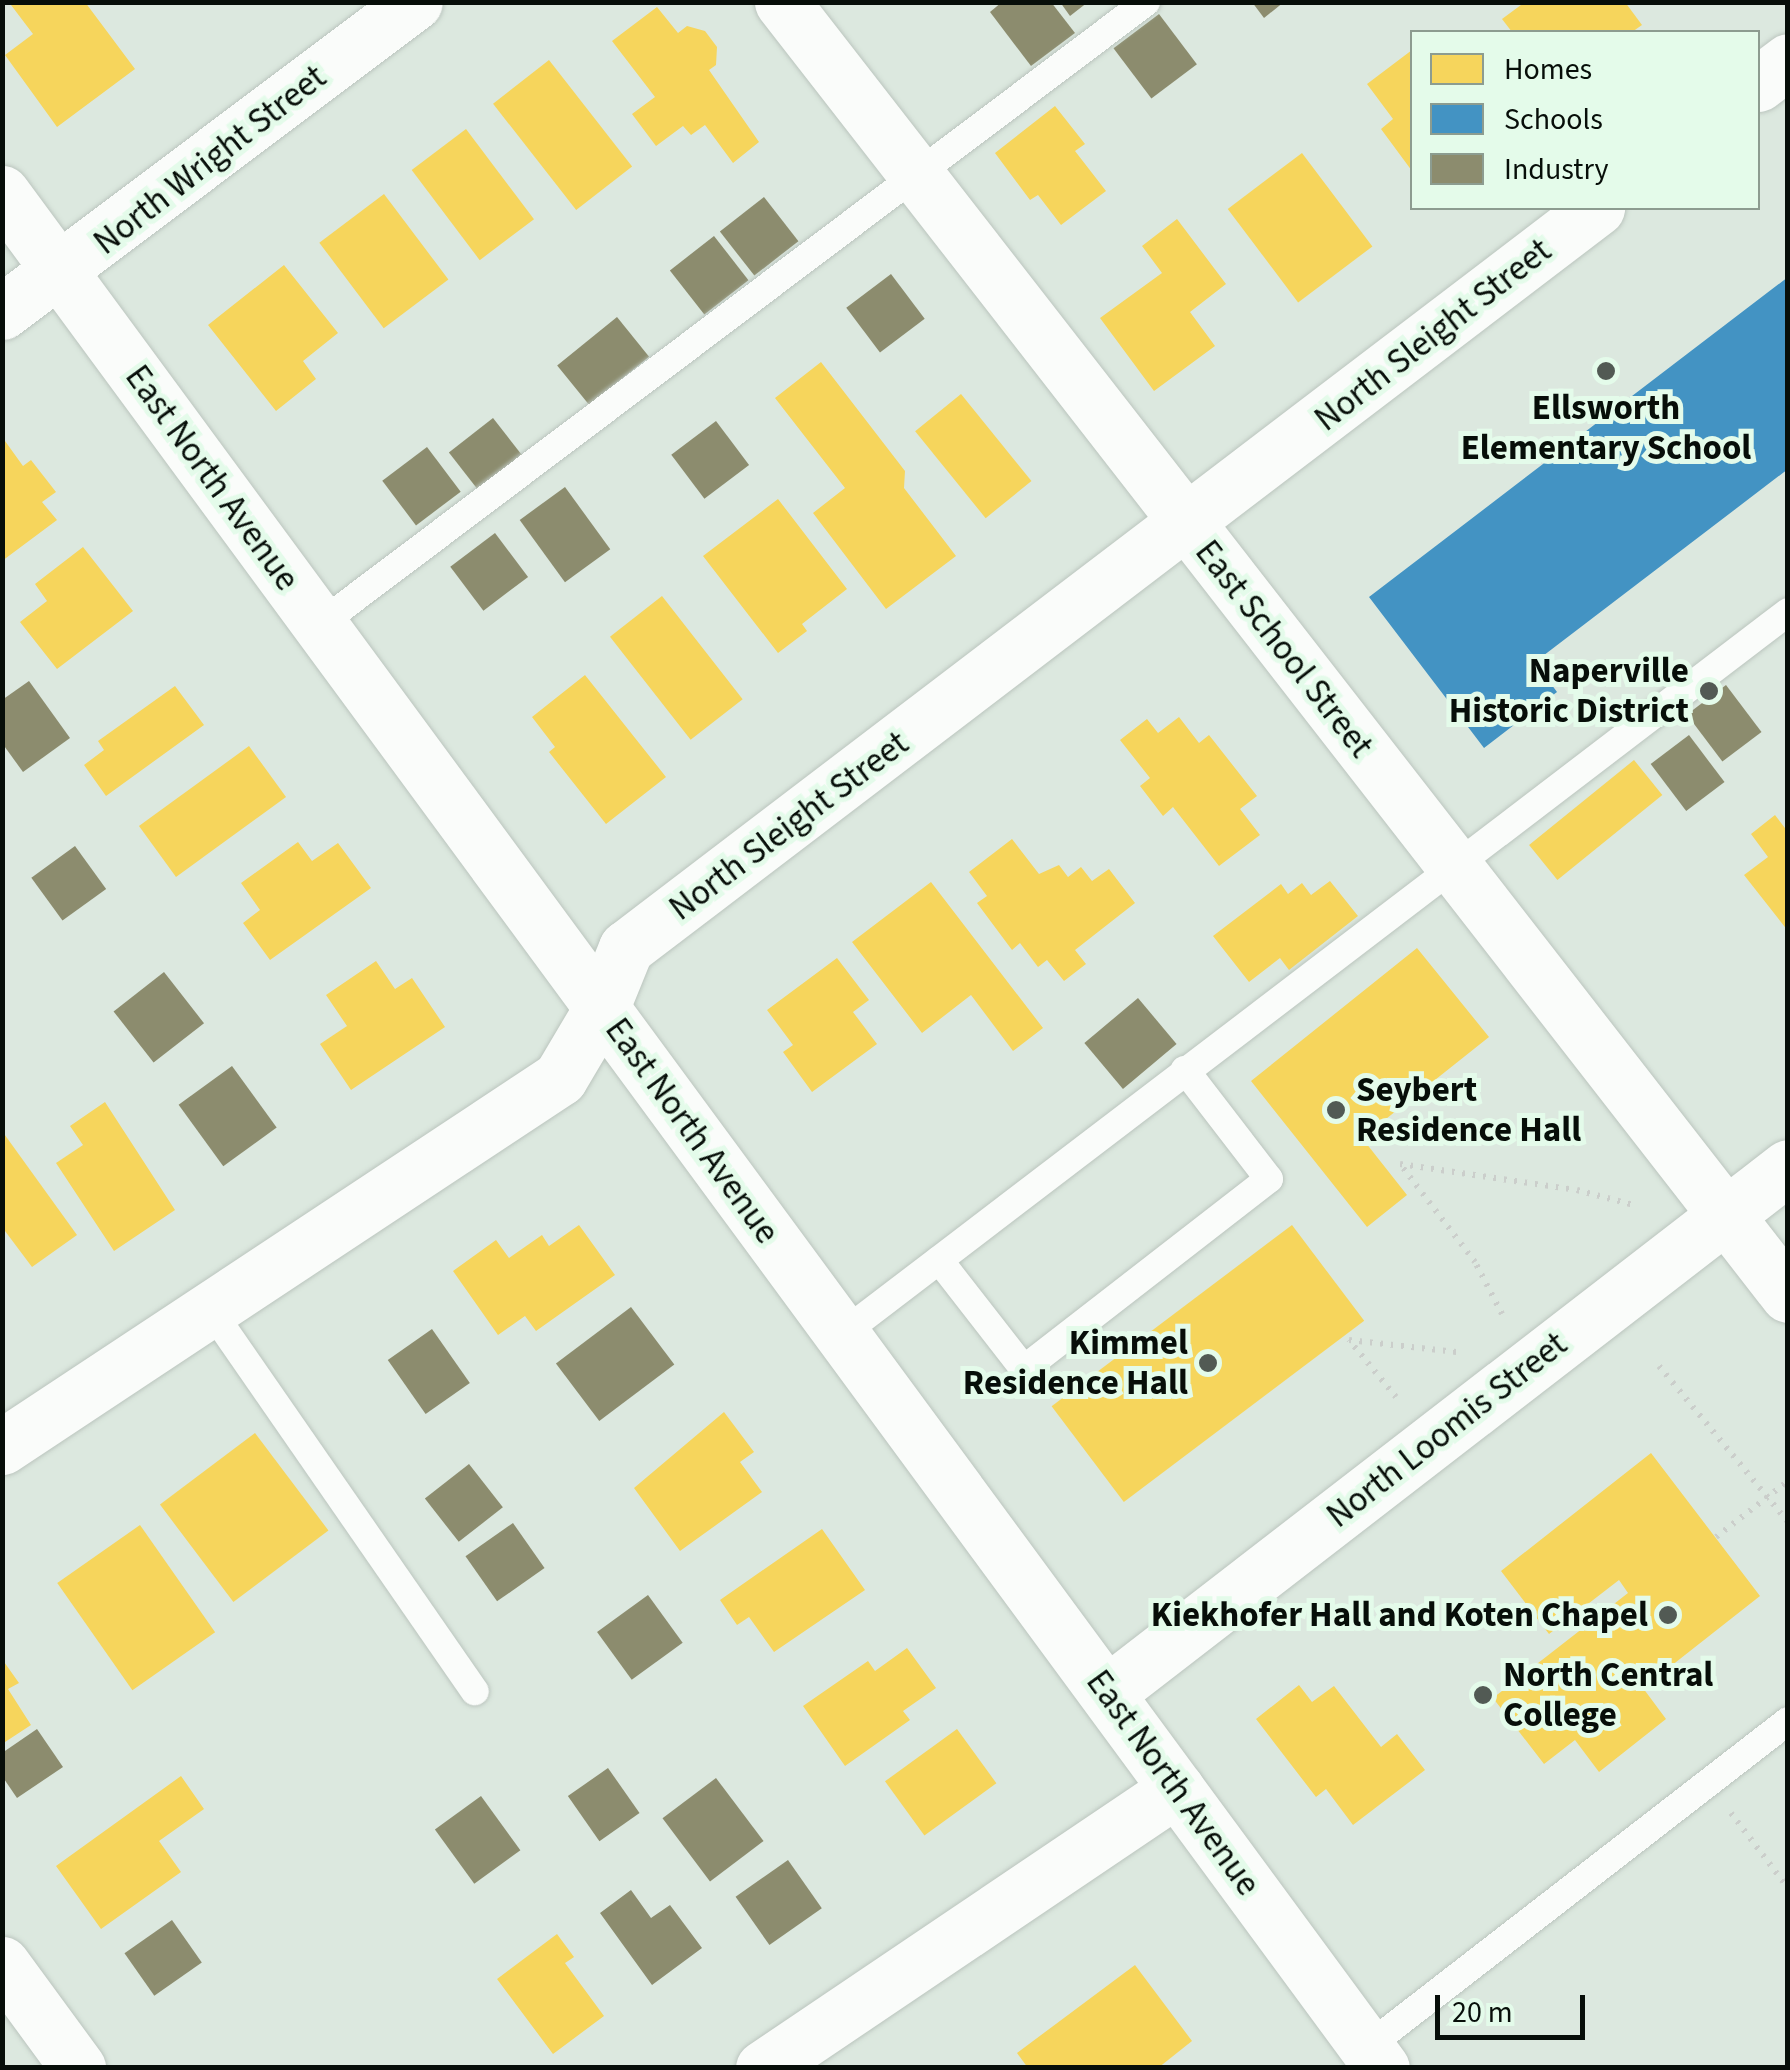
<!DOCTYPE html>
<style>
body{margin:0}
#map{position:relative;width:1790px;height:2070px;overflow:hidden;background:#dce8df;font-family:"Source Sans 3",sans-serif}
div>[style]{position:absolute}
.homes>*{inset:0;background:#f6d55c;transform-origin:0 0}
.schools>*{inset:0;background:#4393c3}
.industry>*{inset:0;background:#8c8c6e;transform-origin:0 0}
.path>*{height:6px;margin-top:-3px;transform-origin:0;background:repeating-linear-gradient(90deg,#cbcecb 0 2.5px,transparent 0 10.5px)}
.roads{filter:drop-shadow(0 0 2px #bbc5be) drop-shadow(0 0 2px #bbc5be)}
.service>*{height:28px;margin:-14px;padding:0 14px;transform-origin:14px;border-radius:14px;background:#fafcfa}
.minor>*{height:55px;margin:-27.5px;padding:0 27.5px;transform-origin:27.5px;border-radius:27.5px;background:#fafcfa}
.dots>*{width:28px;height:28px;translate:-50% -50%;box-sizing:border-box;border:5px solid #e4fbea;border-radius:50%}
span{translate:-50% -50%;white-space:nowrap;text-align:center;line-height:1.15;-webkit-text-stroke:10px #e4fbea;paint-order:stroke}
.street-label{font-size:35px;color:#070e09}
.poi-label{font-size:35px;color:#070e09;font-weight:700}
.right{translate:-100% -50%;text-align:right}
.left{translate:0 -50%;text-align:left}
.frame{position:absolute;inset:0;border:5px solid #070e09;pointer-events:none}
.legend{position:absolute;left:1410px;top:30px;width:350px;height:180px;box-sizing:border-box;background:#e4fbea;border:2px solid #8c9c90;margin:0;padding:12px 18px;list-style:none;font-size:30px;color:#070e09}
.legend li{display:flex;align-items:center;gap:20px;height:50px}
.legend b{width:50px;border:2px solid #8c9c90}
.scale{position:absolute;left:1435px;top:1995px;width:150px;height:45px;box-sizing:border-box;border:5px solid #070e09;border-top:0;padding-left:12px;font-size:30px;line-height:35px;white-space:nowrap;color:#070e09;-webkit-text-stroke:8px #e4fbea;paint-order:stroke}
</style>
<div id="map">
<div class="homes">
<i style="clip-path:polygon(85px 2px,135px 69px,57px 127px,5px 55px,33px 34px,11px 5px)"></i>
<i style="clip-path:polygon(1525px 2px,1625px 2px,1642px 25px,1632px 32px,1512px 32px,1502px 19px)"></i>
<i style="clip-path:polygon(657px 7px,678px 33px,687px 26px,705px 31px,717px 47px,716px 65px,709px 70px,759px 142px,733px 163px,705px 125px,691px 135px,683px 126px,656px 146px,632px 114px,655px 97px,612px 41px)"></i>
<i style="clip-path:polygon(1412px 50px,1412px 171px,1381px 129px,1393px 119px,1367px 84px)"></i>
<i style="left:549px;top:60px;width:135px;height:71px;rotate:52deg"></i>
<i style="clip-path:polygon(1055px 106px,1085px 144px,1075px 151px,1106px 191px,1061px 225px,1038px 195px,1030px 200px,995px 153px)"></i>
<i style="left:466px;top:129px;width:113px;height:68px;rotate:53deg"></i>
<i style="left:1302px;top:153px;width:117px;height:93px;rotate:53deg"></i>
<i style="left:384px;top:194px;width:107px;height:81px;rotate:53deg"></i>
<i style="clip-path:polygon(1177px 219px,1226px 284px,1190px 312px,1215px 346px,1154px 391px,1100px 318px,1162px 273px,1142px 246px)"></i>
<i style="clip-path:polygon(284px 265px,338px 333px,303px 361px,316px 379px,276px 411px,208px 325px)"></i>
<i style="clip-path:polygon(821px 362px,905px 471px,904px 488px,956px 556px,886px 609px,813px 513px,845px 488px,775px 398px)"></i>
<i style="left:961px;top:394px;width:112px;height:59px;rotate:51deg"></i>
<i style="clip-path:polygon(5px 441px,23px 466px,31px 460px,56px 492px,42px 502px,57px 520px,2px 561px)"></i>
<i style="clip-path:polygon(778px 499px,847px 589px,802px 624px,807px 631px,778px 653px,703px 556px)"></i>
<i style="clip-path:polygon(83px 547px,133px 611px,57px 669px,20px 622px,47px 601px,35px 584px)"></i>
<i style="left:662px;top:596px;width:131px;height:66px;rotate:52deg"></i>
<i style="clip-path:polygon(585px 675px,666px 777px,606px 824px,549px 752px,555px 747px,532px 717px)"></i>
<i style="clip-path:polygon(175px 686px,204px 725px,106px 796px,84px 765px,104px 750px,98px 741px)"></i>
<i style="clip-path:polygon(1179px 717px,1199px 743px,1209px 735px,1257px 796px,1240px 809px,1260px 835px,1219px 866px,1173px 807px,1163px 816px,1140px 786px,1150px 778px,1120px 740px,1147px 719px,1158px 733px)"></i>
<i style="left:249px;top:746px;width:63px;height:136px;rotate:54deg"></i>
<i style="left:1634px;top:760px;width:45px;height:135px;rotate:51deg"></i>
<i style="clip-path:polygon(1775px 815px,1788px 832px,1788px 931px,1744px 875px,1768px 857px,1751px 834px)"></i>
<i style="clip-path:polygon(1012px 839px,1039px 874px,1059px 865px,1068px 877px,1081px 867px,1092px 881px,1109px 869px,1135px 903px,1075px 950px,1086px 964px,1064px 981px,1047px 960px,1038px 967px,1020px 943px,1012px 950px,977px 903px,987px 896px,969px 872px)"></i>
<i style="clip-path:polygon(298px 842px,312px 861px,338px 843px,371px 888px,270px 960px,243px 923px,260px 910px,241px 883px)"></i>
<i style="clip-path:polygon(1330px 881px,1358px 916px,1289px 970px,1280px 958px,1249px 982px,1213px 936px,1281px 884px,1288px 894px,1302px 883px,1311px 895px)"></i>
<i style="clip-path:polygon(931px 882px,1043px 1028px,1013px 1051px,971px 995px,922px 1033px,852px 942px)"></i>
<i style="clip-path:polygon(1417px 948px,1489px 1037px,1362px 1138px,1407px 1195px,1367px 1227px,1251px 1081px)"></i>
<i style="clip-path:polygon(837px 958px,869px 1000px,853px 1012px,877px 1044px,812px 1092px,783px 1052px,793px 1045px,767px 1010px)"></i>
<i style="clip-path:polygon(376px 961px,395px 989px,412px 978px,445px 1027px,351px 1090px,320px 1044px,347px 1026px,326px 995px)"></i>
<i style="clip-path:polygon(105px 1102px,175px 1210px,114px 1251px,56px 1163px,83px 1145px,70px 1126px)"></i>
<i style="clip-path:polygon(2px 1131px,77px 1235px,32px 1267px,2px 1227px)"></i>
<i style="clip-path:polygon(579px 1225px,615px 1275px,536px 1331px,525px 1316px,498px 1335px,453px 1271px,496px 1240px,509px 1258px,542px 1235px,549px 1246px)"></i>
<i style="left:1292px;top:1225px;width:120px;height:301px;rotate:53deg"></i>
<i style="clip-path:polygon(724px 1412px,754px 1452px,740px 1462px,762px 1492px,680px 1551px,634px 1488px)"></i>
<i style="left:255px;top:1433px;width:122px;height:119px;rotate:53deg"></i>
<i style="clip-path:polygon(1651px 1453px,1760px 1596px,1643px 1688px,1666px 1719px,1599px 1772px,1575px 1740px,1544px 1764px,1493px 1698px,1628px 1593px,1619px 1580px,1549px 1634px,1501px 1571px)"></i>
<i style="left:140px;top:1525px;width:131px;height:101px;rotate:55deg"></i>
<i style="clip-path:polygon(822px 1529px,865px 1590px,774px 1652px,749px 1617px,737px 1625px,720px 1600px)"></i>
<i style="clip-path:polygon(907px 1648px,936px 1688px,903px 1711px,910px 1720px,845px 1766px,803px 1706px,868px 1661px,875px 1671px)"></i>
<i style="clip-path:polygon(2px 1659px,19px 1683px,8px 1689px,31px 1725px,2px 1744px)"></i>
<i style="clip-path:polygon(1299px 1685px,1312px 1702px,1334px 1686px,1381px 1747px,1397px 1734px,1425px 1770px,1353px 1825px,1326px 1789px,1316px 1797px,1256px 1719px)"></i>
<i style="left:957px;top:1729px;width:67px;height:89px;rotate:54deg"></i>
<i style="clip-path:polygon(181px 1776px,204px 1809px,159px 1841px,181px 1872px,101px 1929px,56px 1866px)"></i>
<i style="clip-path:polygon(557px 1934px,574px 1957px,565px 1963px,604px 2016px,553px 2054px,497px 1979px)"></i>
<i style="clip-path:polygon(1135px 1965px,1192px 2041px,1158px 2068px,1028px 2068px,1017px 2053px)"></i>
</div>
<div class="schools">
<i style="clip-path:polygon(1788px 277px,1788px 469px,1535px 662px,1557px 692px,1484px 748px,1369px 597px)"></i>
</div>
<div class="industry">
<i style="clip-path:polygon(1002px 2px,1051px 2px,1075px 33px,1031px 66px,990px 12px)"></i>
<i style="clip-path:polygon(1060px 2px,1088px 2px,1070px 16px)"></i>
<i style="clip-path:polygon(1252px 2px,1284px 2px,1264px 18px)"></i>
<i style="left:1159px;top:14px;width:63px;height:57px;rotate:53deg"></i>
<i style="left:764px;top:197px;width:56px;height:56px;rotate:52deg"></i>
<i style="left:714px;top:236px;width:56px;height:56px;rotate:52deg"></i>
<i style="left:891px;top:274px;width:56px;height:56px;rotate:53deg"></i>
<i style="left:617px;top:317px;width:51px;height:77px;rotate:51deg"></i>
<i style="left:493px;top:418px;width:52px;height:56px;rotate:52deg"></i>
<i style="left:716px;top:421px;width:55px;height:56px;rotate:53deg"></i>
<i style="left:427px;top:447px;width:56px;height:56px;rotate:53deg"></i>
<i style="left:565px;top:487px;width:77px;height:56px;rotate:54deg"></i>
<i style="left:495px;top:533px;width:55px;height:56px;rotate:53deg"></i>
<i style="clip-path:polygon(29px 681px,70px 738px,23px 772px,2px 743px,2px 700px)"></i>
<i style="left:1726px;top:685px;width:59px;height:49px;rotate:53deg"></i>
<i style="left:1689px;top:735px;width:59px;height:48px;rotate:53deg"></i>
<i style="left:75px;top:846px;width:53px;height:54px;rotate:54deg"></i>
<i style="left:164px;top:972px;width:65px;height:64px;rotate:52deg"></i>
<i style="left:1138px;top:998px;width:60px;height:70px;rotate:50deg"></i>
<i style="left:232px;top:1066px;width:76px;height:66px;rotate:54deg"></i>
<i style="left:631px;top:1307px;width:72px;height:94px;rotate:53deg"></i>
<i style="left:432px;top:1329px;width:66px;height:54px;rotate:55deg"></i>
<i style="left:469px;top:1464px;width:55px;height:56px;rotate:52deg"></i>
<i style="left:513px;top:1523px;width:55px;height:58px;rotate:55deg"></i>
<i style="left:648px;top:1595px;width:59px;height:63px;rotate:54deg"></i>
<i style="clip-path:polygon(37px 1729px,63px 1767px,17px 1798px,2px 1776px,2px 1753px)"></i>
<i style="left:608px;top:1768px;width:55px;height:49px;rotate:55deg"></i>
<i style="left:716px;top:1778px;width:79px;height:67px;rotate:53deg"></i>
<i style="left:481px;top:1796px;width:67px;height:57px;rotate:54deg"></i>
<i style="left:788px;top:1860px;width:59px;height:64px;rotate:55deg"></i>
<i style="clip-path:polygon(631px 1890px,651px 1918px,670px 1905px,702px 1948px,652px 1985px,600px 1913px)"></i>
<i style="left:172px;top:1920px;width:52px;height:58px;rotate:55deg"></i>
</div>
<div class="path">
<i style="left:1502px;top:1314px;width:59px;rotate:-117.4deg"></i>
<i style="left:1475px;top:1262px;width:123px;rotate:-127.4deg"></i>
<i style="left:1400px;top:1164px;width:179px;rotate:8.4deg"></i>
<i style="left:1577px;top:1190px;width:62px;rotate:14.9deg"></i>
<i style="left:1659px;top:1366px;width:202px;rotate:50.4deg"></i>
<i style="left:1396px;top:1397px;width:74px;rotate:-129.5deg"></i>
<i style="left:1349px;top:1340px;width:108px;rotate:6.4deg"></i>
<i style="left:1716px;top:1537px;width:91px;rotate:-37.9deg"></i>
<i style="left:1731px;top:1813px;width:94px;rotate:52.8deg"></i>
</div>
<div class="roads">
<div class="service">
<i style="left:320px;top:624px;width:1034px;rotate:-36.98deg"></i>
<i style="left:939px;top:1260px;width:138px;rotate:52.1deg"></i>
<i style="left:1024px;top:1369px;width:310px;rotate:-37.8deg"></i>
<i style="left:1269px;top:1179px;width:138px;rotate:-127.6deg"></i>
<i style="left:210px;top:1309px;width:465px;rotate:55.3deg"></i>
<i style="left:842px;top:1334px;width:1190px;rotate:-37.35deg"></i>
<i style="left:1367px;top:2047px;width:532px;rotate:-37.75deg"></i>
</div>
<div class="minor">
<i style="left:782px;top:2px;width:1638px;rotate:52.12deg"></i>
<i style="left:1758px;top:84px;width:38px;rotate:-37deg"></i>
<i style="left:2px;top:193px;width:2328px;rotate:53.65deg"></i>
<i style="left:2px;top:312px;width:516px;rotate:-36.89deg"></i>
<i style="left:2px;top:1447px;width:669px;rotate:-33.48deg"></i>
<i style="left:560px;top:1078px;width:82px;rotate:-59.4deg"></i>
<i style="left:602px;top:1007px;width:64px;rotate:-67.9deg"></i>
<i style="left:626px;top:948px;width:1221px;rotate:-37.31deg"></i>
<i style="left:1107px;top:1693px;width:860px;rotate:-37.68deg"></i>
<i style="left:2px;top:1964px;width:129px;rotate:53.8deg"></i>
<i style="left:763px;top:2068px;width:499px;rotate:-34deg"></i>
</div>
</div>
<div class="dots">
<i style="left:1606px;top:371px;background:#525a54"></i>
<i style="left:1709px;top:691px;background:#525a54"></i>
<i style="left:1336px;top:1110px;background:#525a54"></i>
<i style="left:1208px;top:1363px;background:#525a54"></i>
<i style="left:1668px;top:1615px;background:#525a54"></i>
<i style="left:1483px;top:1695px;background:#525a54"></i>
</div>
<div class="street-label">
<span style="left:210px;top:160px;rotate:-38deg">North Wright Street</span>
<span style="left:1433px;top:335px;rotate:-38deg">North Sleight Street</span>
<span style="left:212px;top:478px;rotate:54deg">East North Avenue</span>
<span style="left:1284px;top:649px;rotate:52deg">East School Street</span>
<span style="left:789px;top:826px;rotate:-37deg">North Sleight Street</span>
<span style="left:692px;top:1131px;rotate:54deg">East North Avenue</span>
<span style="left:1447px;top:1430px;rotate:-38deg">North Loomis Street</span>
<span style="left:1173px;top:1783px;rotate:54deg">East North Avenue</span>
</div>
<div class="poi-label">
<span style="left:1606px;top:428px">Ellsworth<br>Elementary School</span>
<span class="right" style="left:1689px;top:691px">Naperville<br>Historic District</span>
<span class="left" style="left:1356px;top:1110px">Seybert<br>Residence Hall</span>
<span class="right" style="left:1188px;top:1363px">Kimmel<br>Residence Hall</span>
<span class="right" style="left:1648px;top:1615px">Kiekhofer Hall and Koten Chapel</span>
<span class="left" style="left:1503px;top:1695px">North Central<br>College</span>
</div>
<div class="frame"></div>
<ul class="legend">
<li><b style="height:28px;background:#f6d55c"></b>Homes</li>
<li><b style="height:28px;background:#4393c3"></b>Schools</li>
<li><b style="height:28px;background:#8c8c6e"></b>Industry</li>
</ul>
<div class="scale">20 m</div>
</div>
